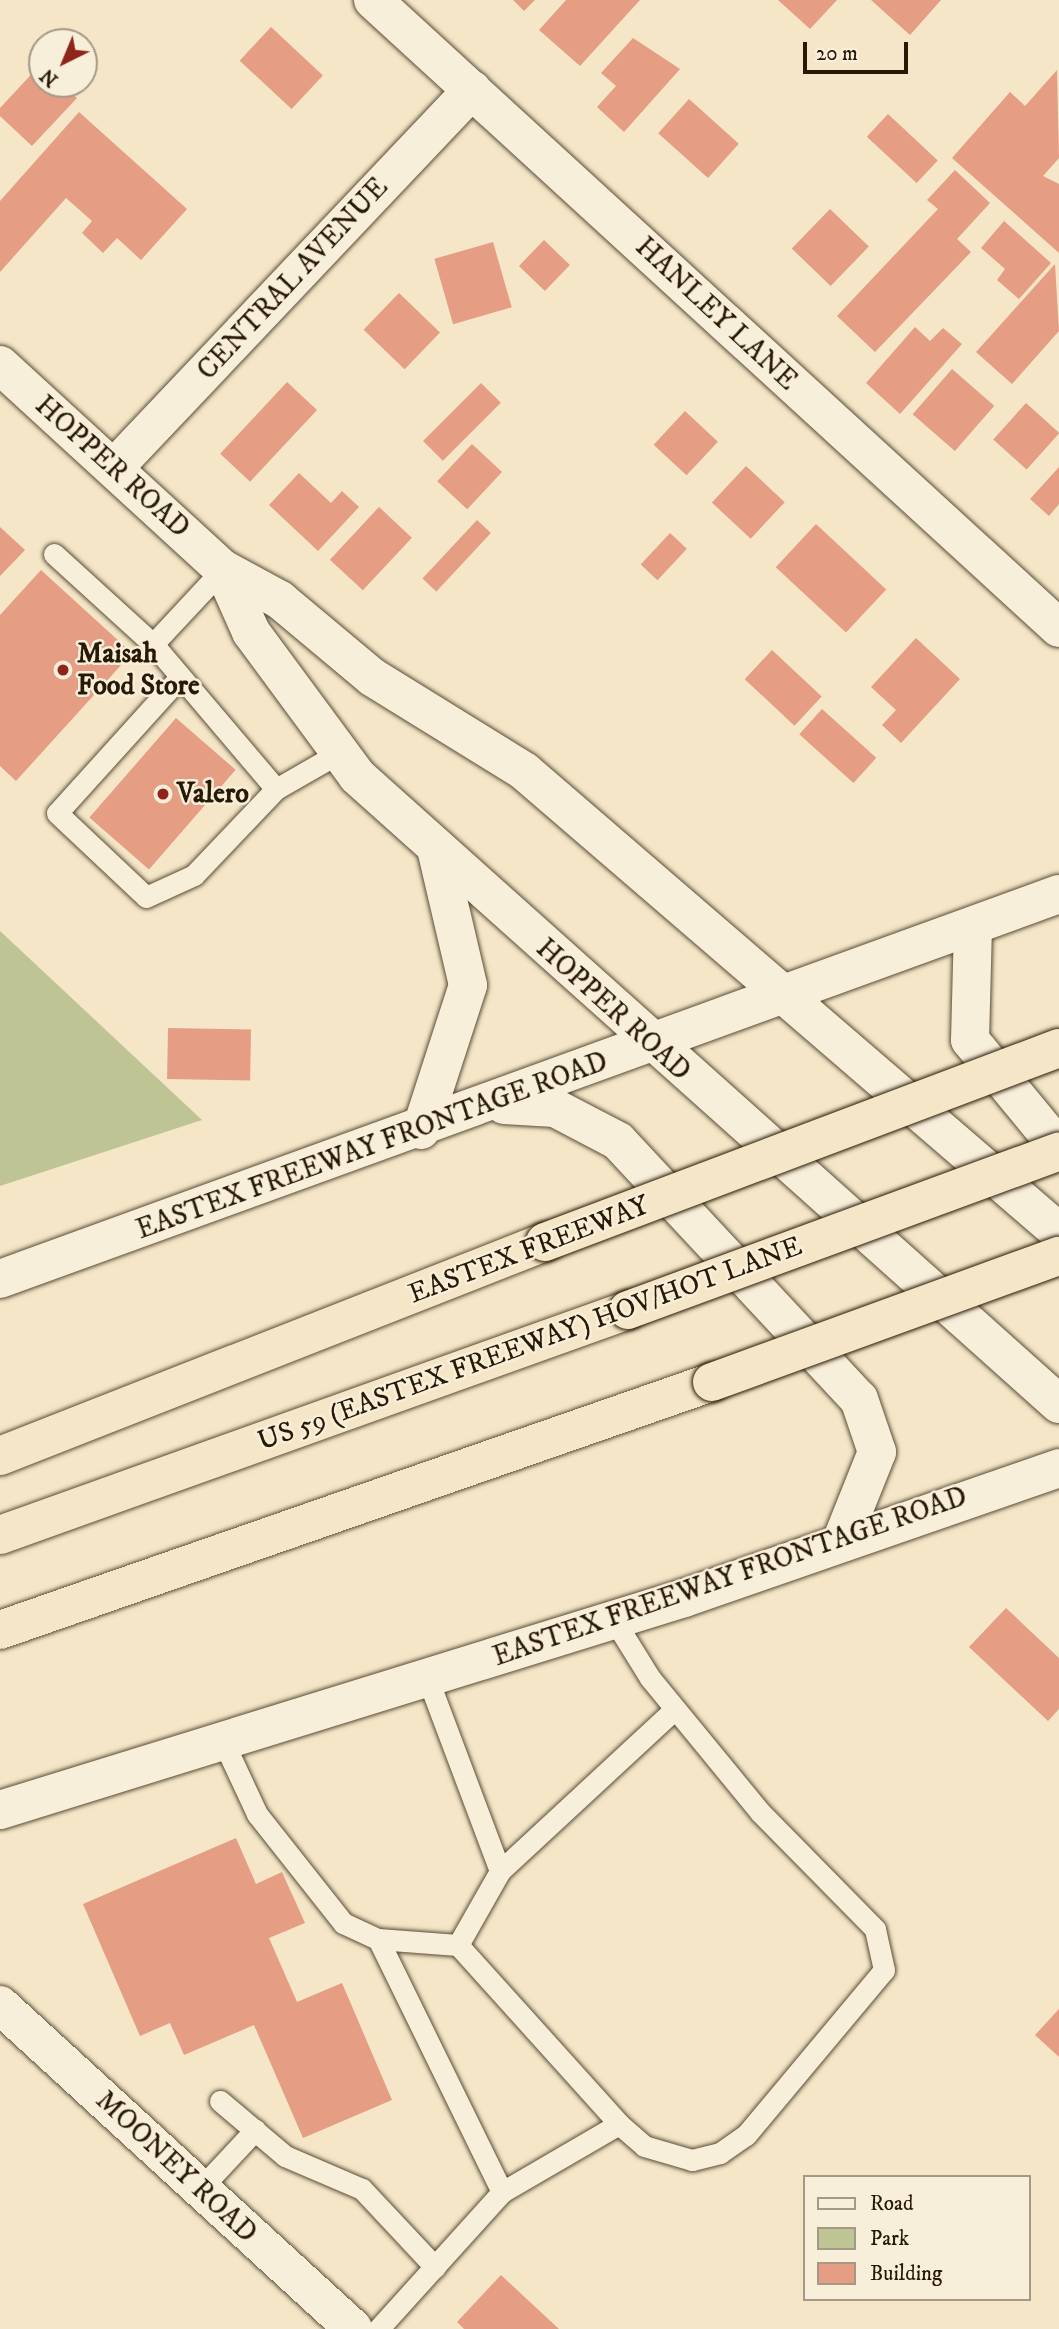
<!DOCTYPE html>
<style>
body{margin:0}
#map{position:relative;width:1059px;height:2329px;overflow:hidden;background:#f4e6c7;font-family:"IM FELL DW Pica",serif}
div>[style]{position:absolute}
.green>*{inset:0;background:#bec493}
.building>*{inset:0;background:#e59d84;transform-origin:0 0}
.roads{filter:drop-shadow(0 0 2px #5b4c35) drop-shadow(0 0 2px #5b4c35)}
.lane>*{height:21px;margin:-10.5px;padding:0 10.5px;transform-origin:10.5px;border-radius:10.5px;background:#f8efdb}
.street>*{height:38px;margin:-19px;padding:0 19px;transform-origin:19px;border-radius:19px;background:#f8efdb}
.secondary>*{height:38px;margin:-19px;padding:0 19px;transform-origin:19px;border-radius:19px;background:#f8efdb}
.highway>*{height:38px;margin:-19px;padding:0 19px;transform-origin:19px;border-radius:19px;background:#f4e6c7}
.bridges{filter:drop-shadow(0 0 2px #281904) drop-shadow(0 0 2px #281904)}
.highway-bridge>*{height:38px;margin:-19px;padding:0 19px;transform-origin:19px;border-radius:19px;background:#f4e6c7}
.dots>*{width:19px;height:19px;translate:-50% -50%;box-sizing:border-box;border:4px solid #f8efdb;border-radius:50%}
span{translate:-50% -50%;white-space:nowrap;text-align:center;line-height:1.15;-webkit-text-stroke:5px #f8efdb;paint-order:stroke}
.street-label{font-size:28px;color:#281904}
.poi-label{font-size:28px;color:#281904;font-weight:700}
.left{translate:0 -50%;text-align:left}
.legend{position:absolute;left:803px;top:2175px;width:228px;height:126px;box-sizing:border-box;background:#f8efdb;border:2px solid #a59985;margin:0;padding:9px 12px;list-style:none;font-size:21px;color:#281904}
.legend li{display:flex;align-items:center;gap:14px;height:35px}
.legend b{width:35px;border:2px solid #a59985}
.north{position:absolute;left:28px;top:28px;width:70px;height:70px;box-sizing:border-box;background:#f8efdb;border:2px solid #a59985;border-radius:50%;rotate:223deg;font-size:19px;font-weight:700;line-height:28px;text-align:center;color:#281904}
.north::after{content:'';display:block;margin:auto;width:24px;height:32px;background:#8f2418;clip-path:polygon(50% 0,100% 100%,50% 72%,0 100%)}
.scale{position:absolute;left:803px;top:42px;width:105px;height:32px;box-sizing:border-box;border:4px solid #281904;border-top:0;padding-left:9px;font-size:21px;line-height:24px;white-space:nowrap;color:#281904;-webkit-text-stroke:5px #f8efdb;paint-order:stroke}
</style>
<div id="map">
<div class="green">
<i style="clip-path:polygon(0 931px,202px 1120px,0 1186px)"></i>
</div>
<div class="building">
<i style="clip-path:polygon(513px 0,535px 0,524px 11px)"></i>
<i style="clip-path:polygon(566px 0,640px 0,580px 66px,539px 30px)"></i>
<i style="clip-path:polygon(778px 0,837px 0,810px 29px)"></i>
<i style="clip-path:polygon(871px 0,941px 0,910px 35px)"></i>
<i style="left:271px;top:27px;width:71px;height:46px;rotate:43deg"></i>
<i style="clip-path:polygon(633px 38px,680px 69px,624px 132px,597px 107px,616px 86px,601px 73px)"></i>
<i style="clip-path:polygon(40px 65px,42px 84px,61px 84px,77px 98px,32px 146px,0 116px,0 108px)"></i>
<i style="clip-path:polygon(1057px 70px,1059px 158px,1043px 176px,1059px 184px,1059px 253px,952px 158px,1010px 92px,1025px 106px)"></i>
<i style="left:689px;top:99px;width:67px;height:46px;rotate:42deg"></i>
<i style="clip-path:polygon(79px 112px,187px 209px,141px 260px,117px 238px,103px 253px,82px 233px,92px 221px,66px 198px,0 272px,0 201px)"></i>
<i style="left:888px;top:114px;width:68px;height:31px;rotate:43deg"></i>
<i style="clip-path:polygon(955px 170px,990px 203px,957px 239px,971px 252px,875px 352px,837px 316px,938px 209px,927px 200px)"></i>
<i style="left:830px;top:209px;width:54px;height:55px;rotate:44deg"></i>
<i style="clip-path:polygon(1004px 221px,1051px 263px,1019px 299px,997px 280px,1005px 269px,981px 248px)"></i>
<i style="left:544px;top:240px;width:36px;height:36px;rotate:44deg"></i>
<i style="left:493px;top:242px;width:68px;height:61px;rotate:74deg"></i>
<i style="clip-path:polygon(1055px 264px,1059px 331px,1012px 384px,976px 352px)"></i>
<i style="left:399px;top:293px;width:57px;height:51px;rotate:44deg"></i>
<i style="clip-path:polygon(915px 327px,930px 341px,943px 328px,962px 344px,900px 414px,866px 383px)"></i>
<i style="left:952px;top:369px;width:56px;height:60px;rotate:41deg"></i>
<i style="left:287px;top:382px;width:41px;height:98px;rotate:43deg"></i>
<i style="left:481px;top:383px;width:28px;height:82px;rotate:45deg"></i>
<i style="left:1026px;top:403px;width:45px;height:49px;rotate:42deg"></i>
<i style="left:685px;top:411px;width:45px;height:46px;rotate:43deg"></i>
<i style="left:472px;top:444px;width:41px;height:51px;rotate:43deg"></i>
<i style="left:746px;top:466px;width:53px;height:50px;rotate:43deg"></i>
<i style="clip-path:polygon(1059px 467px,1059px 504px,1049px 516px,1030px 499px)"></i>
<i style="clip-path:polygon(299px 473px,331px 503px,342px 491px,359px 507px,318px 551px,269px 505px)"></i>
<i style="left:379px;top:507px;width:45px;height:72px;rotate:43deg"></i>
<i style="left:477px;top:520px;width:19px;height:80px;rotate:43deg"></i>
<i style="left:816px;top:524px;width:96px;height:59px;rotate:43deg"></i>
<i style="clip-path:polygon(0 527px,25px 550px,0 576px)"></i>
<i style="left:670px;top:533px;width:23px;height:43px;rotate:43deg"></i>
<i style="clip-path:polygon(41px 570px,132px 653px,16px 781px,0 766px,0 615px)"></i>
<i style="clip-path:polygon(916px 638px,960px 679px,901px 743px,882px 725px,896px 710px,871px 687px)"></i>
<i style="left:772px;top:650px;width:68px;height:40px;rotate:43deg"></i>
<i style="left:822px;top:709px;width:73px;height:34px;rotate:42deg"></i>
<i style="left:176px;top:718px;width:79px;height:132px;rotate:41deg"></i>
<i style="left:168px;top:1028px;width:83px;height:51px;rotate:1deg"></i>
<i style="clip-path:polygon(1006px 1608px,1059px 1658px,1059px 1709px,1048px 1721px,969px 1647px)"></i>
<i style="clip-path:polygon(236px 1838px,256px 1884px,282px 1872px,305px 1923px,269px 1938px,297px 2002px,342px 1983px,392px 2100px,303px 2138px,254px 2025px,184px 2055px,170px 2023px,140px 2036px,83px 1904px)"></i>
<i style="clip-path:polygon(1059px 2009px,1059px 2057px,1035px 2035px)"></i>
<i style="clip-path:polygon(501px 2275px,559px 2329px,464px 2329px,457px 2322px)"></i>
</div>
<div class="roads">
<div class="lane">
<i style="left:54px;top:554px;width:134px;rotate:42.3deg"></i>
<i style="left:223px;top:569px;width:103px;rotate:133deg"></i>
<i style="left:153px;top:644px;width:190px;rotate:49.7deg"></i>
<i style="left:276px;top:789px;width:70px;rotate:-29.8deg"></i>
<i style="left:180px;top:677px;width:183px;rotate:132.1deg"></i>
<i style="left:57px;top:813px;width:122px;rotate:43.3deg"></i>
<i style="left:146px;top:897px;width:53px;rotate:-24.6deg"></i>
<i style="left:194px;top:875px;width:119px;rotate:-46.4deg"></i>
<i style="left:223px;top:1741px;width:81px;rotate:65deg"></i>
<i style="left:257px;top:1814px;width:139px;rotate:51.7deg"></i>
<i style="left:343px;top:1923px;width:38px;rotate:25deg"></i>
<i style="left:378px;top:1939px;width:80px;rotate:4.3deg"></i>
<i style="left:458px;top:1945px;width:85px;rotate:-60.4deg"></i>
<i style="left:500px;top:1871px;width:207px;rotate:-110.6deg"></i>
<i style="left:500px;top:1871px;width:238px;rotate:-42.8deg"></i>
<i style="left:378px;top:1939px;width:282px;rotate:63.9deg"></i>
<i style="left:502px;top:2192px;width:185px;rotate:132.1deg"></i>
<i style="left:458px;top:1945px;width:241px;rotate:48deg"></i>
<i style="left:619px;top:2124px;width:33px;rotate:41deg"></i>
<i style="left:644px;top:2146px;width:50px;rotate:16.3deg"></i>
<i style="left:692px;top:2160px;width:29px;rotate:-14deg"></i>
<i style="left:720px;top:2153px;width:32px;rotate:-35deg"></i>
<i style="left:746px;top:2135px;width:215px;rotate:-50.1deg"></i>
<i style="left:884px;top:1970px;width:42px;rotate:-102.4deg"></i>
<i style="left:875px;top:1929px;width:164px;rotate:-134.5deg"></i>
<i style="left:760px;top:1812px;width:173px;rotate:-129.4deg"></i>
<i style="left:650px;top:1678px;width:68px;rotate:-121.8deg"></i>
<i style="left:220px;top:2101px;width:85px;rotate:40.2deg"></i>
<i style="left:285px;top:2156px;width:84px;rotate:23.2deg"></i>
<i style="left:362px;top:2189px;width:107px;rotate:46.9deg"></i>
<i style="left:200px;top:2189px;width:81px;rotate:-47deg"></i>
<i style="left:502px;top:2192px;width:135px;rotate:-30.2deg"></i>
</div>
<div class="street">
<i style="left:373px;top:0;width:930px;rotate:42.47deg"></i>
<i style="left:114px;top:468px;width:521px;rotate:-46.56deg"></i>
<i style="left:0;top:2005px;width:479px;rotate:42.5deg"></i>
</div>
<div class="secondary">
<i style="left:0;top:365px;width:302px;rotate:42.5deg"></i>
<i style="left:223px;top:569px;width:65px;rotate:28.5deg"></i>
<i style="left:280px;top:600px;width:120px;rotate:39.9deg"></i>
<i style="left:372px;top:677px;width:179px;rotate:31.7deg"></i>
<i style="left:524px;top:771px;width:706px;rotate:40.75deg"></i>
<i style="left:223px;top:569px;width:69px;rotate:66deg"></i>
<i style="left:251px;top:632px;width:179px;rotate:53.6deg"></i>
<i style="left:357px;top:776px;width:942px;rotate:41.82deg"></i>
<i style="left:973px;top:926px;width:114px;rotate:91.5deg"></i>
<i style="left:970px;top:1040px;width:140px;rotate:50.5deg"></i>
<i style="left:504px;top:1105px;width:51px;rotate:3.4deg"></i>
<i style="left:555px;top:1108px;width:71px;rotate:27.6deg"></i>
<i style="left:618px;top:1141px;width:353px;rotate:47deg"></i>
<i style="left:859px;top:1399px;width:56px;rotate:71.2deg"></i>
<i style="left:877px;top:1452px;width:97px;rotate:111.8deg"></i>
<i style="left:421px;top:1130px;width:152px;rotate:-72deg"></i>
<i style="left:468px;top:985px;width:140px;rotate:-103.2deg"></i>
<i style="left:0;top:1279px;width:1127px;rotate:-19.98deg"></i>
<i style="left:0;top:1810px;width:716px;rotate:-17.22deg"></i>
<i style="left:684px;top:1598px;width:397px;rotate:-19.1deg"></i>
</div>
<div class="highway">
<i style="left:0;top:1456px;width:586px;rotate:-21.44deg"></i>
<i style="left:0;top:1535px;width:667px;rotate:-19.71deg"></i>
<i style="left:0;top:1630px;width:754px;rotate:-19.2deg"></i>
</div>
</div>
<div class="bridges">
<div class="highway-bridge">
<i style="left:545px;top:1242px;width:549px;rotate:-20.68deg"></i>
<i style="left:628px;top:1310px;width:459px;rotate:-20.2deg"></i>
<i style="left:712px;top:1382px;width:369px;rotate:-20deg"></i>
</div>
</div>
<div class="dots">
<i style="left:63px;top:670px;background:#8f2418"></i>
<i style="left:163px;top:794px;background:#8f2418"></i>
</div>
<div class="street-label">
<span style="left:293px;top:279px;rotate:-47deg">CENTRAL AVENUE</span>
<span style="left:716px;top:314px;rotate:43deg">HANLEY LANE</span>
<span style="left:112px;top:467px;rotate:42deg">HOPPER ROAD</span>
<span style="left:613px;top:1010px;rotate:42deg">HOPPER ROAD</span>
<span style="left:372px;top:1146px;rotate:-20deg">EASTEX FREEWAY FRONTAGE ROAD</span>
<span style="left:529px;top:1250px;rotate:-21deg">EASTEX FREEWAY</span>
<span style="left:530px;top:1344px;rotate:-20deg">US 59 (EASTEX FREEWAY) HOV/HOT LANE</span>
<span style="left:730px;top:1577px;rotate:-19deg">EASTEX FREEWAY FRONTAGE ROAD</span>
<span style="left:176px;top:2167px;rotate:43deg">MOONEY ROAD</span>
</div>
<div class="poi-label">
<span class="left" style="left:77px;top:670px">Maisah<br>Food Store</span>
<span class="left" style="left:177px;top:794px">Valero</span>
</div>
<ul class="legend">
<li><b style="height:9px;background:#f8efdb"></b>Road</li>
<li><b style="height:19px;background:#bec493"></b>Park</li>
<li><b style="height:19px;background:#e59d84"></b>Building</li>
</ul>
<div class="north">N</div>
<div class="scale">20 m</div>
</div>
